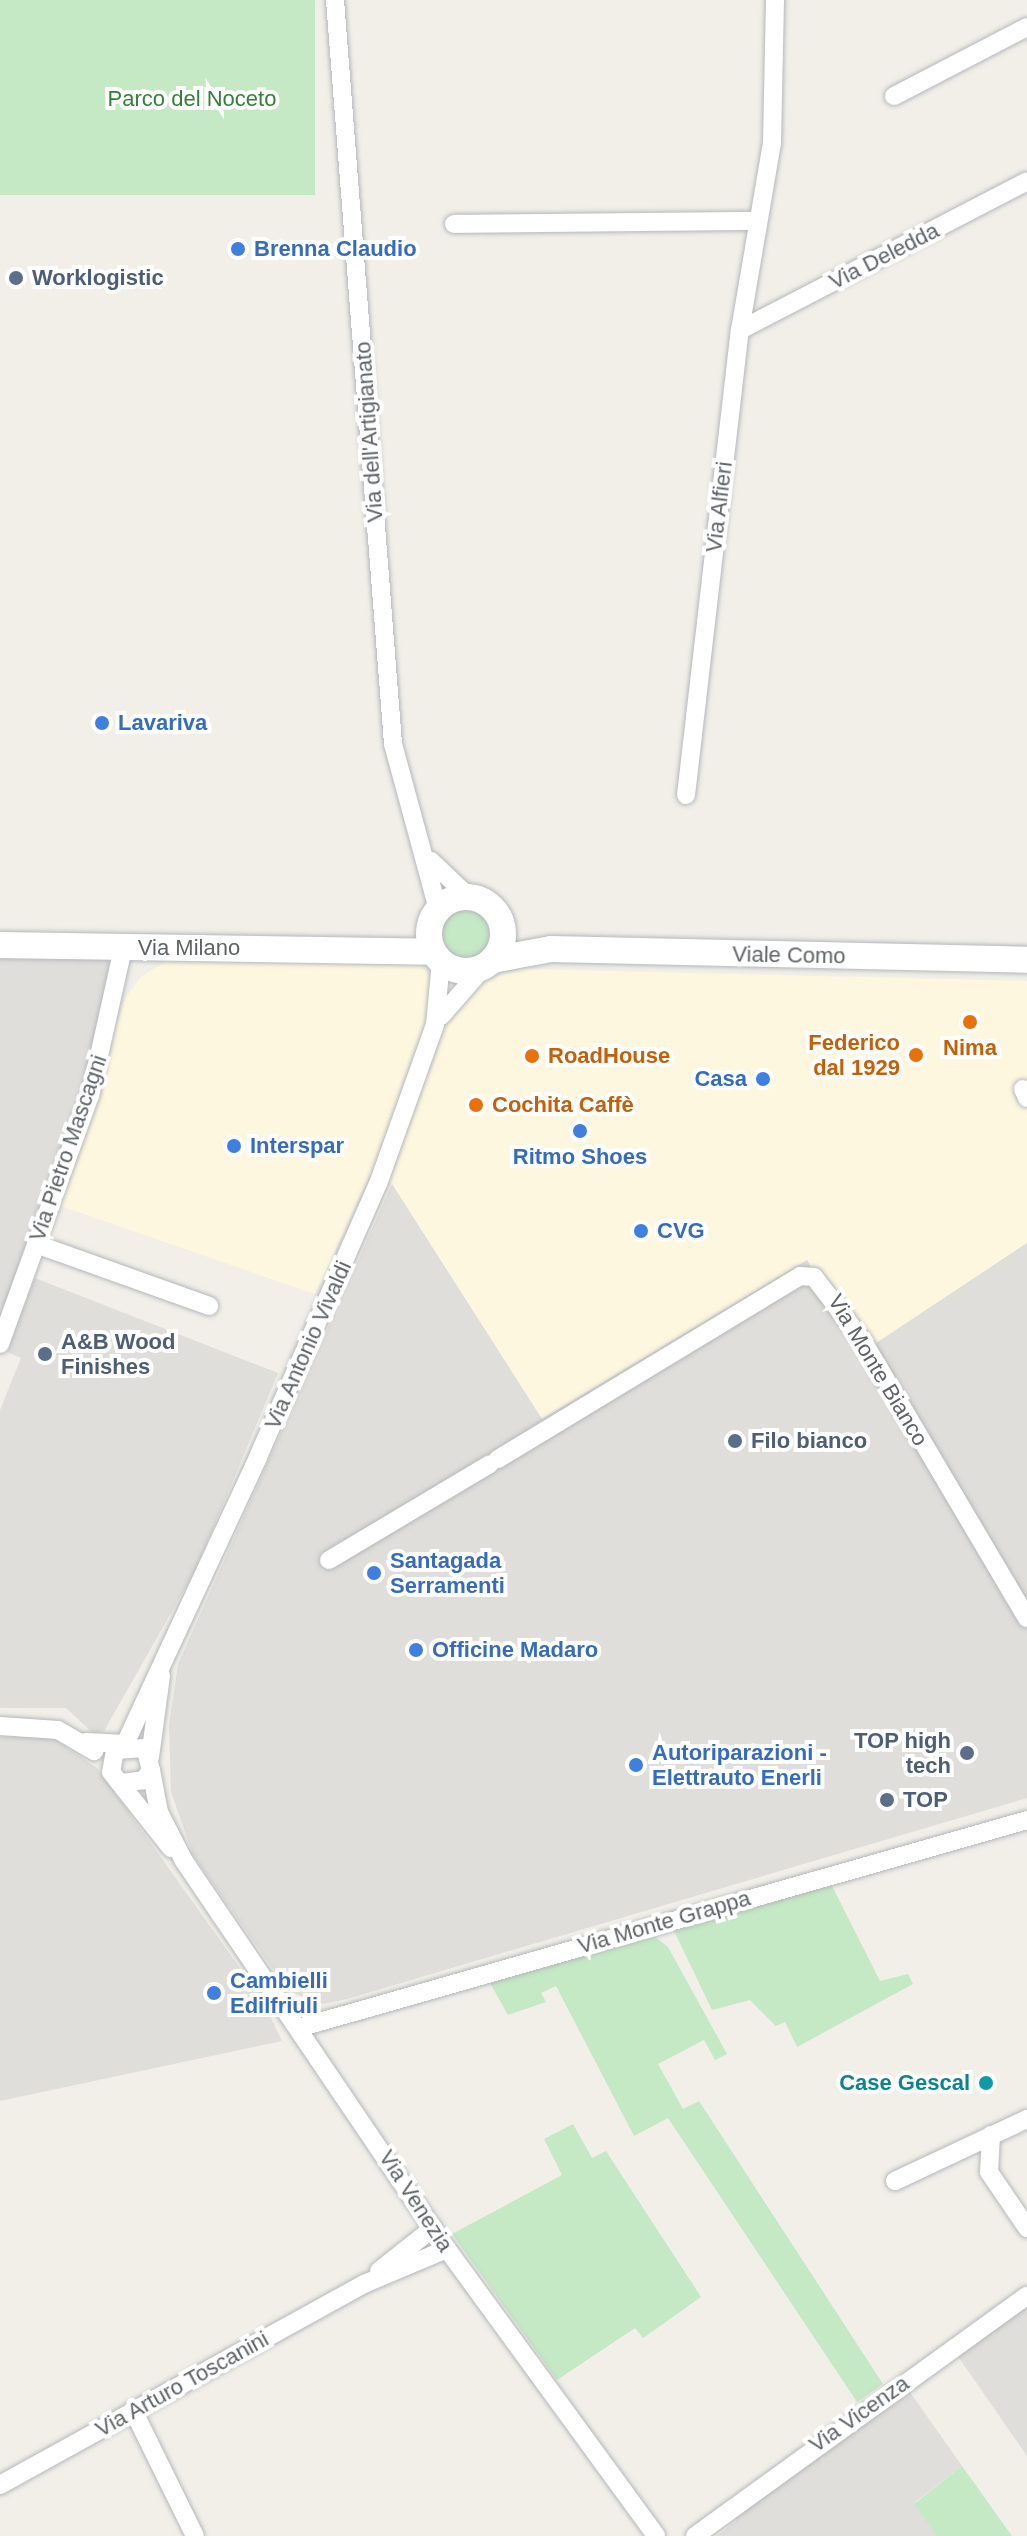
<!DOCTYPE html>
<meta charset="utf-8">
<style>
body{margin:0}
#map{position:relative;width:1027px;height:2536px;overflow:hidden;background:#f1efe8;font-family:Helvetica,sans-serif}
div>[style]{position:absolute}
.commercial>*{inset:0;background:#fef7e0}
.industrial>*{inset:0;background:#e0deda}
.green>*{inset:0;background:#c5e8c5;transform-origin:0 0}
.round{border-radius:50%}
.roads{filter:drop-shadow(0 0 2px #b5b8bc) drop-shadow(0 0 2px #b5b8bc)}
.minor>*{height:18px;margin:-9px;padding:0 9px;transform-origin:9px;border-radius:9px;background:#fff}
.secondary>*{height:26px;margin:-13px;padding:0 13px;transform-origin:13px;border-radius:13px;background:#fff}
.secondary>.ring{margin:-13px;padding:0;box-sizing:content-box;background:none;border:26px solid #fff;border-radius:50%}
.dots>*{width:22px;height:22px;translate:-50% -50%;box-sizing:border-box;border:4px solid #fff;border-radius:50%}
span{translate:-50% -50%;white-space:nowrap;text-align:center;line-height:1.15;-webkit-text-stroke:8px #fff;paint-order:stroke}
.park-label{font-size:22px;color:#348238}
.shop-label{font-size:22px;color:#366cbe;font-weight:700}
.left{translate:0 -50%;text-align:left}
.right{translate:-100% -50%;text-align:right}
.street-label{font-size:22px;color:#5f6368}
.service-label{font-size:22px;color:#4e5e75;font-weight:700}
.food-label{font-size:22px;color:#c56008;font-weight:700}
.culture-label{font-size:22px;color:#0d838f;font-weight:700}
</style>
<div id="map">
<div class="commercial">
<i style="clip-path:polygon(411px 956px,433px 980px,463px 986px,523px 969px,1027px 981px,1027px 1243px,861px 1353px,807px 1260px,542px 1419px,392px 1184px,370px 1174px,315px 1294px,58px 1205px,126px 997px,142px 976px,171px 959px)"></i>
</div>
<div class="industrial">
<i style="clip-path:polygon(0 959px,110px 959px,89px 1079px,0 1326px)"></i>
<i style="clip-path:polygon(392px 1184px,542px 1419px,807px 1260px,861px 1353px,1027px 1243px,1027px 1798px,347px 1999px,323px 2004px,288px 1991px,193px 1855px,171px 1792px,169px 1725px,178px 1664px)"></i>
<i style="clip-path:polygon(35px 1278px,278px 1373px,196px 1569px,104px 1731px,93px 1733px,66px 1708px,0 1708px,0 1410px,21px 1358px,7px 1352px)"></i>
<i style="clip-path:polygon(49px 1736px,97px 1768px,262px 1999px,282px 2041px,0 2101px,0 1737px)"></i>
<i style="clip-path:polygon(1027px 2307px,1027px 2456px,957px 2355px)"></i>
<i style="clip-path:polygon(905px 2385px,962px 2466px,914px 2503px,937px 2536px,717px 2536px,736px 2521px,736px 2507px)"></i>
</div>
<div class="green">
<i style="left:0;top:0;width:315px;height:195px"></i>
<i class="round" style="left:436px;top:904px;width:60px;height:60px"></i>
<i style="clip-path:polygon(831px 1884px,880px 1981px,908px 1974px,913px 1984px,797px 2047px,785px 2022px,776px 2026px,750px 2000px,712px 2010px,674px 1931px)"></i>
<i style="clip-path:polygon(653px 1935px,668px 1947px,727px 2054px,715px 2060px,704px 2040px,658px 2064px,683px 2109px,699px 2101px,883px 2384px,857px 2402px,668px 2118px,634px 2136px,556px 1986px,541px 1993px,546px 2002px,508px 2015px,490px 1983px)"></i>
<i style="clip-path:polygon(573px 2124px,592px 2158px,606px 2151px,701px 2297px,643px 2338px,635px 2328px,557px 2380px,452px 2234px,562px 2175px,544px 2139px)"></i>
<i style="clip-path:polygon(962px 2466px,1012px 2536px,937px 2536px,914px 2504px)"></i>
</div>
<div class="roads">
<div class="minor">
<i style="left:335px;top:0;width:746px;rotate:85.54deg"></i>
<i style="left:393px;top:744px;width:172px;rotate:74.8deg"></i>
<i style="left:894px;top:96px;width:150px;rotate:-27.4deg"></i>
<i style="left:454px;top:224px;width:304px;rotate:-0.6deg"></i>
<i style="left:740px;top:330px;width:323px;rotate:-27.4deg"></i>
<i style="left:686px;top:795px;width:468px;rotate:-83.4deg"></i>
<i style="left:740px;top:330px;width:190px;rotate:-80.3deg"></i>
<i style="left:772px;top:143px;width:143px;rotate:-88.8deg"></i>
<i style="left:431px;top:861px;width:54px;rotate:43.5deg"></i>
<i style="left:441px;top:1016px;width:64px;rotate:-48.8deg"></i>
<i style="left:1023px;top:1089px;width:10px;rotate:66deg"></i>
<i style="left:36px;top:1244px;width:184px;rotate:19.7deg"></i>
<i style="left:0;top:1344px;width:264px;rotate:-70.1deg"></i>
<i style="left:90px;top:1096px;width:152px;rotate:-77.4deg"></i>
<i style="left:498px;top:1459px;width:353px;rotate:-31.2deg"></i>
<i style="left:800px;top:1276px;width:14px;rotate:4deg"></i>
<i style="left:814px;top:1277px;width:81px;rotate:52.6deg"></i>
<i style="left:863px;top:1341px;width:322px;rotate:59.4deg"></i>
<i style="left:329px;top:1560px;width:187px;rotate:-30.8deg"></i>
<i style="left:0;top:1726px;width:58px;rotate:3.9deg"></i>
<i style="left:58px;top:1730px;width:42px;rotate:30.3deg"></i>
<i style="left:86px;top:1742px;width:39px;rotate:3deg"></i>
<i style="left:125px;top:1744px;width:316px;rotate:-65.1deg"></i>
<i style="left:258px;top:1457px;width:298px;rotate:-66.3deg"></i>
<i style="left:378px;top:1184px;width:169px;rotate:-70.3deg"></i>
<i style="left:435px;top:1025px;width:63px;rotate:-84.6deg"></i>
<i style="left:150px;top:1757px;width:82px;rotate:-82.3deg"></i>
<i style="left:151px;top:1770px;width:43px;rotate:79.2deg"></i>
<i style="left:159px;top:1812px;width:55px;rotate:63deg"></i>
<i style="left:184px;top:1861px;width:469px;rotate:55.9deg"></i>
<i style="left:447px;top:2249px;width:355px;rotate:53.9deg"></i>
<i style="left:121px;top:1783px;width:23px;rotate:-7deg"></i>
<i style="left:144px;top:1780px;width:12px;rotate:-55deg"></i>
<i style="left:151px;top:1770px;width:23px;rotate:-105deg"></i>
<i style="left:145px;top:1748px;width:30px;rotate:176deg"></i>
<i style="left:115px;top:1750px;width:22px;rotate:100deg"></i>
<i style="left:111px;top:1772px;width:97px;rotate:51.7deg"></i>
<i style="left:302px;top:2027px;width:754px;rotate:-15.93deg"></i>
<i style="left:991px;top:2135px;width:37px;rotate:93deg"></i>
<i style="left:989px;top:2172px;width:68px;rotate:55.8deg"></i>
<i style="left:895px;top:2181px;width:146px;rotate:-25.2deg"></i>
<i style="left:379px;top:2271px;width:69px;rotate:-38.5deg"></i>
<i style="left:133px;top:2410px;width:140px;rotate:63.8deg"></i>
<i style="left:0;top:2485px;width:416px;rotate:-28.9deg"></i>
<i style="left:364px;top:2284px;width:90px;rotate:-22.9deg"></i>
<i style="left:695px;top:2536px;width:410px;rotate:-35.9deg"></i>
</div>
<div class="secondary">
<i class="ring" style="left:429px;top:897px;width:48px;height:48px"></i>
<i style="left:0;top:945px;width:433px;rotate:0.9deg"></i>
<i style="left:492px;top:960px;width:60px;rotate:-10.6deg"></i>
<i style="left:551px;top:949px;width:476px;rotate:1.3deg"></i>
</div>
</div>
<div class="dots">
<i style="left:238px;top:249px;background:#3f7fe0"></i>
<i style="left:16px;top:278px;background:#5c6f8a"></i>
<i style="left:102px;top:723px;background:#3f7fe0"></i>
<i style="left:970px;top:1022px;background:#e8710a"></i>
<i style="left:916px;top:1055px;background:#e8710a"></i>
<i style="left:532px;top:1056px;background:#e8710a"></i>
<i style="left:763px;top:1079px;background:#3f7fe0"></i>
<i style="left:476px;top:1105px;background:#e8710a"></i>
<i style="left:580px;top:1131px;background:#3f7fe0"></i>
<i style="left:234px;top:1146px;background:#3f7fe0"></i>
<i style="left:641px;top:1231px;background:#3f7fe0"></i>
<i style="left:45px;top:1354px;background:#5c6f8a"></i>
<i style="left:735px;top:1441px;background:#5c6f8a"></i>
<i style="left:374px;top:1573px;background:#3f7fe0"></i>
<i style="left:416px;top:1650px;background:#3f7fe0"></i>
<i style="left:967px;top:1753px;background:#5c6f8a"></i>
<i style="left:636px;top:1765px;background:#3f7fe0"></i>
<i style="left:887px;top:1800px;background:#5c6f8a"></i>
<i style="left:214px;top:1993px;background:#3f7fe0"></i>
<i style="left:986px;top:2083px;background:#0f9aa8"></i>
</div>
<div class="park-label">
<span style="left:192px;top:99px">Parco del Noceto</span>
</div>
<div class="shop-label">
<span class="left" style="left:254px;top:249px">Brenna Claudio</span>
<span class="left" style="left:118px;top:723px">Lavariva</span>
<span class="right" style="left:747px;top:1079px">Casa</span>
<span class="left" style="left:250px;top:1146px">Interspar</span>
<span style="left:580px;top:1157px">Ritmo Shoes</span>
<span class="left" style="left:657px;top:1231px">CVG</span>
<span class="left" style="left:390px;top:1573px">Santagada<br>Serramenti</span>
<span class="left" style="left:432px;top:1650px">Officine Madaro</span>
<span class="left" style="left:652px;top:1765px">Autoriparazioni -<br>Elettrauto Enerli</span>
<span class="left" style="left:230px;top:1993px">Cambielli<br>Edilfriuli</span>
</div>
<div class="street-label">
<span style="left:884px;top:256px;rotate:-27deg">Via Deledda</span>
<span style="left:369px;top:432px;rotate:-94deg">Via dell'Artigianato</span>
<span style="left:719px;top:507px;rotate:-83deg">Via Alfieri</span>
<span style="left:189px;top:948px">Via Milano</span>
<span style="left:789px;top:955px;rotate:1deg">Viale Como</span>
<span style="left:68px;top:1148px;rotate:-71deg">Via Pietro Mascagni</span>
<span style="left:308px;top:1345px;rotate:-66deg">Via Antonio Vivaldi</span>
<span style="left:878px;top:1370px;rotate:59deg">Via Monte Bianco</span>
<span style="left:664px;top:1922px;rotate:-16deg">Via Monte Grappa</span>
<span style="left:416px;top:2201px;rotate:57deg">Via Venezia</span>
<span style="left:182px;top:2384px;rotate:-29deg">Via Arturo Toscanini</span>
<span style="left:859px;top:2414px;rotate:-35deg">Via Vicenza</span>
</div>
<div class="service-label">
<span class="left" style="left:32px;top:278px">Worklogistic</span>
<span class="left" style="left:61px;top:1354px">A&amp;B Wood<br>Finishes</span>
<span class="left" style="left:751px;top:1441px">Filo bianco</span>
<span class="right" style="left:951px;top:1753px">TOP high<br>tech</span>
<span class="left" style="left:903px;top:1800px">TOP</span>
</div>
<div class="food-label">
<span class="right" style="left:900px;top:1055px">Federico<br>dal 1929</span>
<span style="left:970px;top:1048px">Nima</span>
<span class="left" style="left:548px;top:1056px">RoadHouse</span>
<span class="left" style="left:492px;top:1105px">Cochita Caffè</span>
</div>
<div class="culture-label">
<span class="right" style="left:970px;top:2083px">Case Gescal</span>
</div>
</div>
